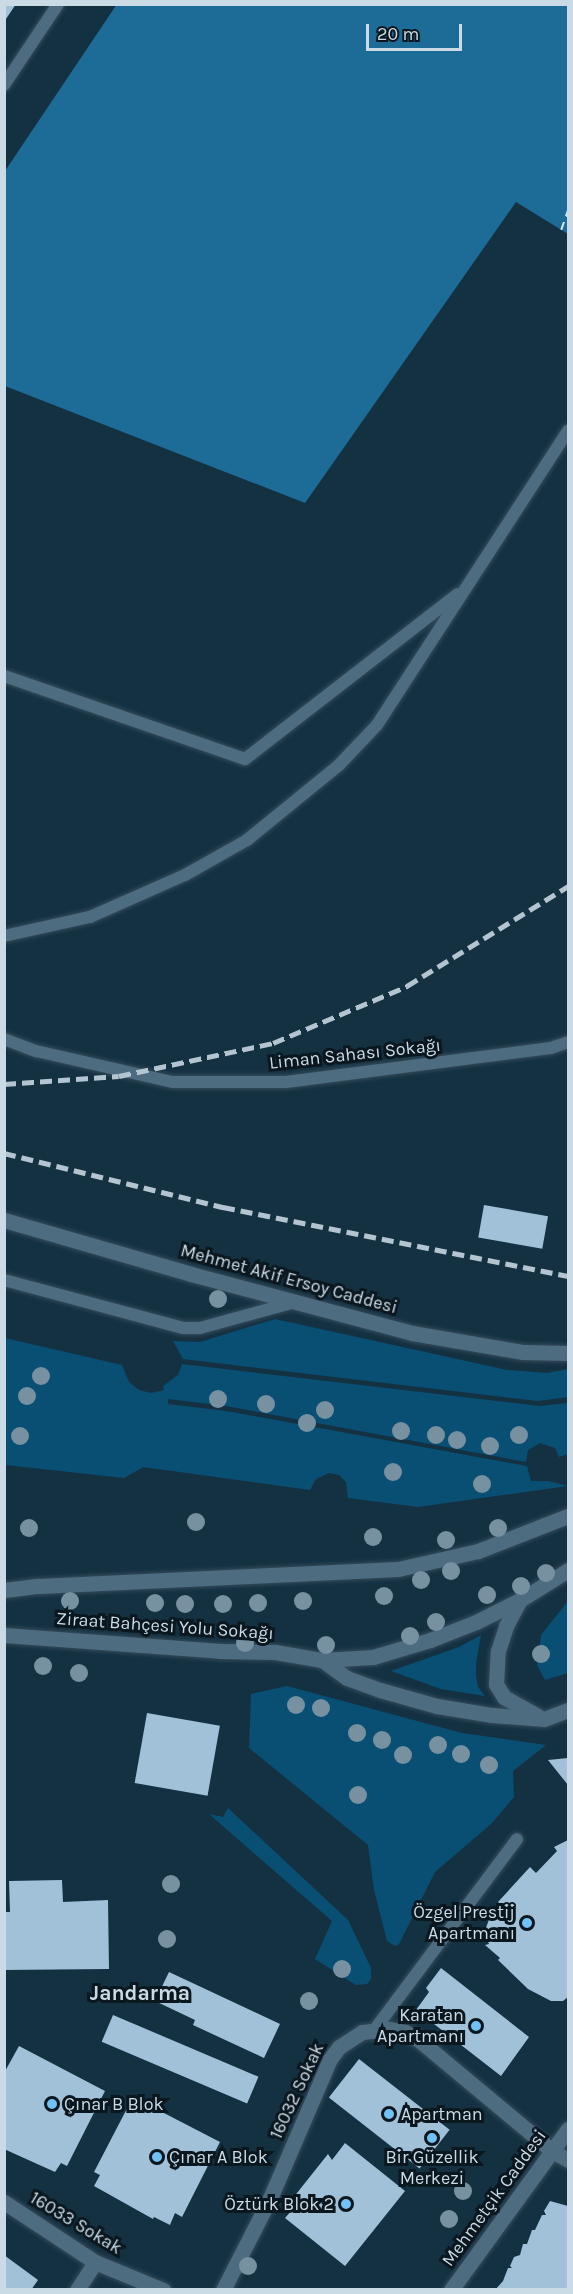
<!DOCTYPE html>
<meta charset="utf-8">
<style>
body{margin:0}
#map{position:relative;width:573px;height:2294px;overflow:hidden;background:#143142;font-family:Karla,sans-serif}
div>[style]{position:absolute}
.green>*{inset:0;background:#094f73}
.water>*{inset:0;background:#1d6b97}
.ferry>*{height:1.5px;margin-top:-0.75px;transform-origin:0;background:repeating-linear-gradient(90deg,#d1e7f6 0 8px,transparent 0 14px)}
.building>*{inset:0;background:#a1c1d8;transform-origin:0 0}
.roads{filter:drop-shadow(0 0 2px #354b59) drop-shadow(0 0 2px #354b59)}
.service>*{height:12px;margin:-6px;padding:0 6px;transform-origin:6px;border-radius:6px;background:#4e6c80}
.minor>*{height:15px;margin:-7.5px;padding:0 7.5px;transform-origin:7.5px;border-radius:7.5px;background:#4e6c80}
.tertiary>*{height:15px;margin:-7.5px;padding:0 7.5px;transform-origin:7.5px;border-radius:7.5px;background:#4e6c80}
.secondary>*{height:15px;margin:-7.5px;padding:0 7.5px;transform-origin:7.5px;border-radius:7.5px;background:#4e6c80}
.rail>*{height:4.5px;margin-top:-2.25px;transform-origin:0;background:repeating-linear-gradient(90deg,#b3c5d0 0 12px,transparent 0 18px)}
.trees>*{width:18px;height:18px;margin:-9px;border-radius:50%;background:#7891a1}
.dots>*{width:16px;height:16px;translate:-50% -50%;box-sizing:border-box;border:3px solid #0b171f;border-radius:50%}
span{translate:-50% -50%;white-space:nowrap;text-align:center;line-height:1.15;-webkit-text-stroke:6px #0b171f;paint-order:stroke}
.street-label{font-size:18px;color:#cbdbe6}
.poi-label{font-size:18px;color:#cbdbe6}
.right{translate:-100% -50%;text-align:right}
.left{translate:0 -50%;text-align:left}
.quarter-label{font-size:21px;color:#cbdbe6;font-weight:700}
.frame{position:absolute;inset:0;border:6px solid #cbdbe6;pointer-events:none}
.scale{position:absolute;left:366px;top:24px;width:96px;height:27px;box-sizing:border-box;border:3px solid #cbdbe6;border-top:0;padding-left:8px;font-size:18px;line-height:21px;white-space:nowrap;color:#cbdbe6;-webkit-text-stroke:4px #0b171f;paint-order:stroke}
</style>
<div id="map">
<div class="green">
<i style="clip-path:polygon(275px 1319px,507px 1370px,547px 1373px,568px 1369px,568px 1397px,538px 1401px,183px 1359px,173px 1341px,200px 1342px)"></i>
<i style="clip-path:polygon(5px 1338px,122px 1365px,129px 1382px,139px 1390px,151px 1393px,164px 1390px,163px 1386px,178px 1375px,182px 1364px,540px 1406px,568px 1403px,568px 1454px,559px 1457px,555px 1448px,540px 1443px,528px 1450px,526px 1462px,226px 1406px,168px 1399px,168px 1404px,226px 1411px,527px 1466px,531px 1481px,548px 1481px,568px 1486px,418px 1507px,348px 1498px,346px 1482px,339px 1475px,329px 1473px,316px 1479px,310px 1490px,143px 1467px,124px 1478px,5px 1465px)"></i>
<i style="clip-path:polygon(568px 1601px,568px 1673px,545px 1680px,537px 1665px,541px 1635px)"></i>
<i style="clip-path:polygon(481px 1635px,476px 1663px,476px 1676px,478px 1687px,485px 1696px,441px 1689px,391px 1671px,459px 1647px)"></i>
<i style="clip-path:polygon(287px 1686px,462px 1733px,546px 1745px,513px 1771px,514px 1797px,491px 1824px,435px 1872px,399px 1944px,395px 1946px,387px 1941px,374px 1890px,368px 1845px,249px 1748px,251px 1694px)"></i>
<i style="clip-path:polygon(228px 1808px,348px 1920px,371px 1968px,371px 1979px,367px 1984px,356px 1985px,315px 1959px,332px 1921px,209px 1814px,223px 1817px)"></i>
</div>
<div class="water">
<i style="clip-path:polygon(117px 4px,568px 5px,568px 234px,516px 202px,305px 503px,5px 386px,5px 171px)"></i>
</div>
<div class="ferry">
<i style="left:561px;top:230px;width:21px;rotate:-71deg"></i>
</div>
<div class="building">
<i style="clip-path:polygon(4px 4px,16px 4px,4px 22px)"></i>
<i style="left:484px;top:1205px;width:65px;height:33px;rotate:10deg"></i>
<i style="left:147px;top:1713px;width:74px;height:71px;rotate:10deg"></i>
<i style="clip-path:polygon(568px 1758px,568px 1785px,548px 1760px)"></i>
<i style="clip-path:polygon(568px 1840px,568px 1997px,563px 2001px,551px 2001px,528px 1989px,498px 1960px,500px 1958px,485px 1945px,489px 1944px,484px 1933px,490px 1917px,504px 1907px,498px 1902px,530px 1867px,536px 1873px,557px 1851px,554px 1847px)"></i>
<i style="clip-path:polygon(62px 1880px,63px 1902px,108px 1900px,109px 1969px,4px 1970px,4px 1912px,10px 1912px,9px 1881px)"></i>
<i style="clip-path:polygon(441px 1968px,529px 2037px,501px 2076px,416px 2010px,429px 1992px,426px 1988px)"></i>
<i style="clip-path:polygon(169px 1972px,280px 2024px,264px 2058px,193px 2025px,195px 2020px,155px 2001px)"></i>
<i style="left:113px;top:2015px;width:158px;height:29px;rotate:23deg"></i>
<i style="clip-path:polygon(19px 2046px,105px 2091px,67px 2166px,61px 2163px,55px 2172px,4px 2149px,4px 2073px)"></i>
<i style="left:359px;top:2059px;width:115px;height:49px;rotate:38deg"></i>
<i style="clip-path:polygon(133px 2097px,220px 2142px,182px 2217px,175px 2213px,170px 2225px,154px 2217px,153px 2219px,94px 2186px,100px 2175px,94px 2172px)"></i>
<i style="clip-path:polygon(345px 2143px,405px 2191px,345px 2266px,285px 2218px,299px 2202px,293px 2198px,328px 2154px,332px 2160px)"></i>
<i style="clip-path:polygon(550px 2201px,568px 2206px,568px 2290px,495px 2290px,503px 2281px,508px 2268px,512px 2268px,510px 2266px,514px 2257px,520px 2255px,523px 2244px,527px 2244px,532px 2230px,535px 2230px,542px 2215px,546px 2215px,544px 2211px)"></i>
<i style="clip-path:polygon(4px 2255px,38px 2280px,31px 2290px,4px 2290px)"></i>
</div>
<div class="roads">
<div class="service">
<i style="left:4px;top:85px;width:97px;rotate:-56.3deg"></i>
<i style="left:4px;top:676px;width:255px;rotate:19deg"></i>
<i style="left:245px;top:759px;width:269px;rotate:-37.8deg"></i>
<i style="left:4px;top:936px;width:88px;rotate:-12.5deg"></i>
<i style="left:90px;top:917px;width:104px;rotate:-23.9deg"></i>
<i style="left:185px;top:875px;width:71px;rotate:-29.4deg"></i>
<i style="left:247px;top:840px;width:119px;rotate:-39.2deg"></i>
<i style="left:339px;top:765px;width:55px;rotate:-46.5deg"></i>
<i style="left:377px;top:725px;width:351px;rotate:-57deg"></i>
<i style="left:4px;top:1039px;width:34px;rotate:21deg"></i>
<i style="left:36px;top:1051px;width:140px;rotate:12.8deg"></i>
<i style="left:173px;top:1082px;width:113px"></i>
<i style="left:286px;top:1082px;width:267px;rotate:-7.3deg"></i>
<i style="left:551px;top:1048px;width:18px;rotate:-19deg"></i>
<i style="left:4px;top:1280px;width:185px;rotate:15deg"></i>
<i style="left:183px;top:1328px;width:17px"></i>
<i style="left:200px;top:1328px;width:98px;rotate:-15.3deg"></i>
<i style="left:375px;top:2029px;width:237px;rotate:-53.2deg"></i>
</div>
<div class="minor">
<i style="left:4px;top:1635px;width:217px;rotate:4.2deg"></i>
<i style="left:220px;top:1651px;width:55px;rotate:1deg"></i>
<i style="left:275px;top:1652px;width:48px;rotate:9.7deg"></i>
<i style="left:322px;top:1660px;width:31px;rotate:36deg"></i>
<i style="left:347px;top:1678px;width:35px;rotate:20deg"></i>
<i style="left:380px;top:1690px;width:59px;rotate:15.7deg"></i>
<i style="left:437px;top:1706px;width:56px;rotate:9.3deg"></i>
<i style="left:492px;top:1715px;width:52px;rotate:4.4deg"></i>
<i style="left:544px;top:1719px;width:26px;rotate:-21deg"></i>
<i style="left:322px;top:1660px;width:51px;rotate:-3.4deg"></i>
<i style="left:373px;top:1657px;width:59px;rotate:-16.6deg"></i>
<i style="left:430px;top:1640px;width:49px;rotate:-21.4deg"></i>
<i style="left:476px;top:1622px;width:49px;rotate:-26.6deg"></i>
<i style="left:538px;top:1716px;width:39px;rotate:-151deg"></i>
<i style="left:504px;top:1697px;width:15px;rotate:-122deg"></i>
<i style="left:496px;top:1684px;width:33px;rotate:-87deg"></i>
<i style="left:498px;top:1651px;width:26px;rotate:-72deg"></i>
<i style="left:506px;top:1626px;width:30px;rotate:-62deg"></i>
<i style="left:520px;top:1600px;width:57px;rotate:-32deg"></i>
<i style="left:4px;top:2202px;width:109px;rotate:33.4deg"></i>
<i style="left:95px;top:2262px;width:74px;rotate:22.4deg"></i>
<i style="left:77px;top:2290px;width:33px;rotate:-57deg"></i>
<i style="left:223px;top:2290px;width:106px;rotate:-62.9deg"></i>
<i style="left:271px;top:2196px;width:149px;rotate:-66.7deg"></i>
<i style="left:330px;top:2059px;width:15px;rotate:-53deg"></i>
<i style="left:339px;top:2047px;width:27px;rotate:-33deg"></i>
<i style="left:362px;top:2032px;width:28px;rotate:-6deg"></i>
<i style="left:390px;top:2029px;width:15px;rotate:11deg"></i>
<i style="left:405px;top:2032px;width:16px;rotate:30deg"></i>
<i style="left:419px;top:2040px;width:173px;rotate:39.8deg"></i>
<i style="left:552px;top:2151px;width:18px;rotate:29deg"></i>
</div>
<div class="tertiary">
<i style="left:4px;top:1590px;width:35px;rotate:-7deg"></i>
<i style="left:39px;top:1586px;width:359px;rotate:-2.7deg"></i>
<i style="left:398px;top:1569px;width:82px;rotate:-12.7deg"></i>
<i style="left:478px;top:1551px;width:97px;rotate:-21.3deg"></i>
</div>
<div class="secondary">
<i style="left:4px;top:1220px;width:195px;rotate:16.1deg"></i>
<i style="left:191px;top:1274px;width:229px;rotate:14.9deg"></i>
<i style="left:412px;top:1333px;width:113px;rotate:9.7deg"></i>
<i style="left:523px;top:1352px;width:45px;rotate:1.3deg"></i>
<i style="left:451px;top:2290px;width:199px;rotate:-54deg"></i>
</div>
</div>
<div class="rail">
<i style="left:4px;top:1084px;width:115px;rotate:-4deg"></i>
<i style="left:119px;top:1076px;width:157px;rotate:-12.1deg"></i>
<i style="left:273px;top:1043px;width:146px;rotate:-23deg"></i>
<i style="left:407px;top:986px;width:190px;rotate:-31.8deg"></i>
<i style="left:4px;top:1153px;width:226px;rotate:13.9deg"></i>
<i style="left:223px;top:1207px;width:352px;rotate:11.3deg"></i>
</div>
<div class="trees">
<i style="left:218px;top:1299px"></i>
<i style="left:41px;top:1376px"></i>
<i style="left:27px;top:1396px"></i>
<i style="left:218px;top:1399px"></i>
<i style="left:266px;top:1404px"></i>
<i style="left:325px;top:1410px"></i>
<i style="left:307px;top:1423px"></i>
<i style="left:401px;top:1431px"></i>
<i style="left:436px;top:1435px"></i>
<i style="left:519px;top:1435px"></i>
<i style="left:20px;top:1436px"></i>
<i style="left:457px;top:1440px"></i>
<i style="left:490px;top:1446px"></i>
<i style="left:393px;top:1472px"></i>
<i style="left:482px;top:1484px"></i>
<i style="left:196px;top:1522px"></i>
<i style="left:29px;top:1528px"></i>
<i style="left:498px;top:1528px"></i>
<i style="left:373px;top:1537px"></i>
<i style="left:446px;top:1540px"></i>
<i style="left:451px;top:1571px"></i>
<i style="left:546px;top:1573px"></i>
<i style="left:421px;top:1580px"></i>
<i style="left:521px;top:1586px"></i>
<i style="left:487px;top:1595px"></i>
<i style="left:384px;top:1596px"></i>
<i style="left:70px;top:1601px"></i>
<i style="left:303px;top:1601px"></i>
<i style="left:155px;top:1603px"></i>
<i style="left:258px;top:1603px"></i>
<i style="left:185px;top:1604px"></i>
<i style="left:223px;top:1604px"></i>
<i style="left:436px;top:1622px"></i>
<i style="left:410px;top:1636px"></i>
<i style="left:245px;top:1643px"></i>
<i style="left:326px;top:1645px"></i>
<i style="left:541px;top:1654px"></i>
<i style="left:43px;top:1666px"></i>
<i style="left:79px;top:1673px"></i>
<i style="left:296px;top:1705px"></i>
<i style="left:321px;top:1708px"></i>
<i style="left:357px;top:1733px"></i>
<i style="left:382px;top:1740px"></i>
<i style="left:438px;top:1745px"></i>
<i style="left:461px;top:1754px"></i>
<i style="left:403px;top:1755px"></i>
<i style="left:489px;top:1765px"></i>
<i style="left:358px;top:1795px"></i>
<i style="left:171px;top:1884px"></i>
<i style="left:167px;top:1939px"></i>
<i style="left:342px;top:1969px"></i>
<i style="left:309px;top:2001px"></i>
<i style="left:463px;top:2191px"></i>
<i style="left:449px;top:2219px"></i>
<i style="left:248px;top:2266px"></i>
</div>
<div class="dots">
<i style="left:527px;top:1923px;background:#71c1f5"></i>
<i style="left:476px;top:2026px;background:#71c1f5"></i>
<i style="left:52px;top:2104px;background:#71c1f5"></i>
<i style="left:389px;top:2114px;background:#71c1f5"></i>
<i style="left:432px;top:2138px;background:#71c1f5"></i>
<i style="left:157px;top:2157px;background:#71c1f5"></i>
<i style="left:346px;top:2204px;background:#71c1f5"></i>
</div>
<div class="street-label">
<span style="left:355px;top:1054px;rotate:-6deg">Liman Sahası Sokağı</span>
<span style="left:289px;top:1279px;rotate:15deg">Mehmet Akif Ersoy Caddesi</span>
<span style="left:165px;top:1626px;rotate:4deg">Ziraat Bahçesi Yolu Sokağı</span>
<span style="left:297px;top:2091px;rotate:-65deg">16032 Sokak</span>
<span style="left:494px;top:2198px;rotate:-54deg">Mehmetçik Caddesi</span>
<span style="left:76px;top:2223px;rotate:31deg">16033 Sokak</span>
</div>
<div class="poi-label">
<span class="right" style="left:515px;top:1923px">Özgel Prestij<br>Apartmanı</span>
<span class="right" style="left:464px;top:2026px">Karatan<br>Apartmanı</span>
<span class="left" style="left:64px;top:2104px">Çınar B Blok</span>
<span class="left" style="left:401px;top:2114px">Apartman</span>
<span class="left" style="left:169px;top:2157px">Çınar A Blok</span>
<span style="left:432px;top:2168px">Bir Güzellik<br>Merkezi</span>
<span class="right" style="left:334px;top:2204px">Öztürk Blok 2</span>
</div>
<div class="quarter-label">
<span style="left:140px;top:1993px">Jandarma</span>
</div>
<div class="frame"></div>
<div class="scale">20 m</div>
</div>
